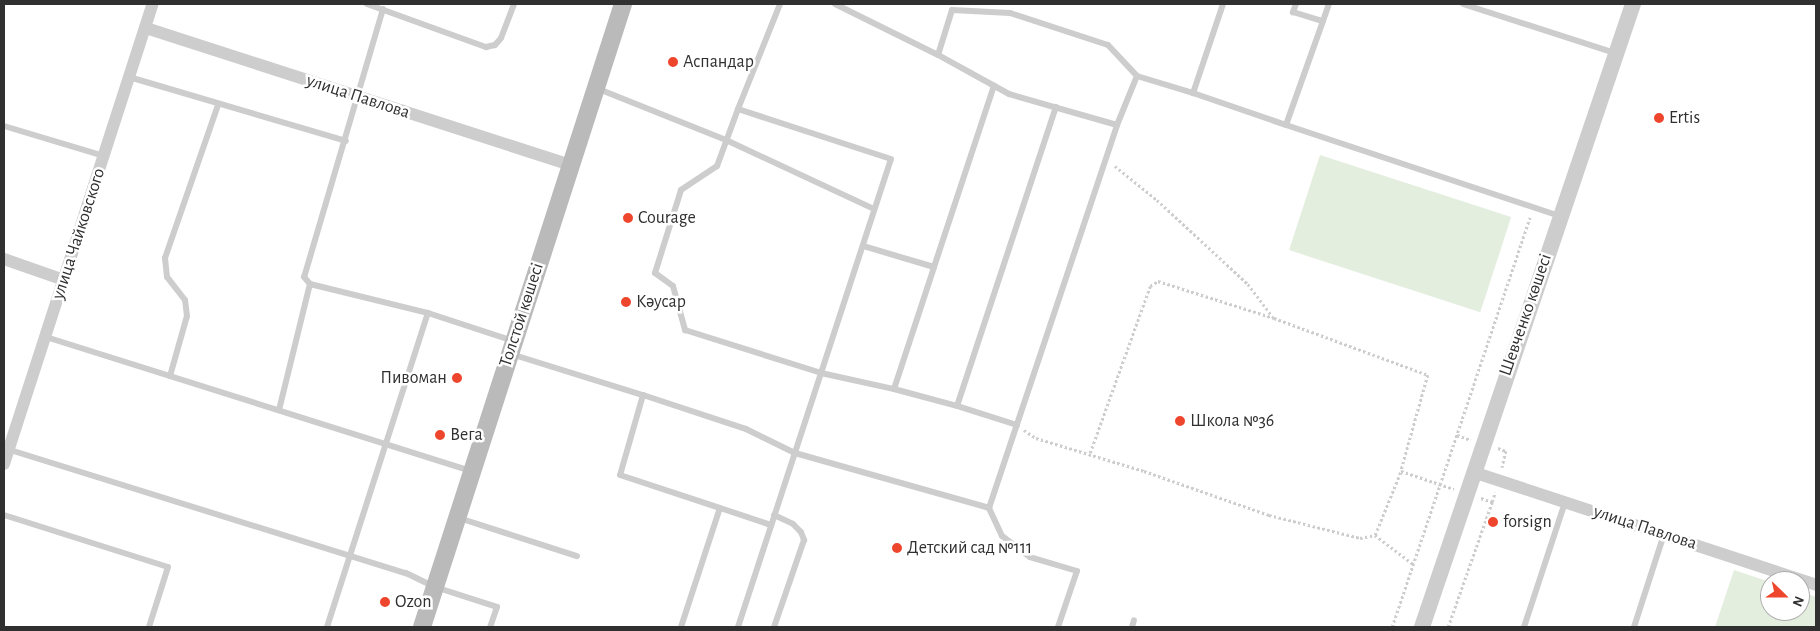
<!DOCTYPE html>
<meta charset="utf-8">
<style>
body{margin:0}
#map{position:relative;width:1820px;height:631px;overflow:hidden;background:#fff;font-family:"Alegreya Sans",sans-serif}
div>[style]{position:absolute}
.green>*{inset:0;background:#e3eede;transform-origin:0 0}
.path>*{height:2.5px;margin-top:-1.25px;transform-origin:0;background:repeating-linear-gradient(90deg,#cdcdcd 0 2.5px,transparent 0 5px)}
.service>*{height:6px;margin:-3px;padding:0 3px;transform-origin:3px;border-radius:3px;background:#cdcdcd}
.minor>*{height:12px;margin:-6px;padding:0 6px;transform-origin:6px;border-radius:6px;background:#cdcdcd}
.tertiary>*{height:16px;margin:-8px;padding:0 8px;transform-origin:8px;border-radius:8px;background:#cdcdcd}
.secondary>*{height:18px;margin:-9px;padding:0 9px;transform-origin:9px;border-radius:9px;background:#bababa}
.dots>*{width:14px;height:14px;translate:-50% -50%;box-sizing:border-box;border:2px solid #fff;border-radius:50%}
span{translate:-50% -50%;white-space:nowrap;text-align:center;line-height:1.15;-webkit-text-stroke:5px #fff;paint-order:stroke}
.poi-label{font-size:18px;color:#303030}
.left{translate:0 -50%;text-align:left}
.right{translate:-100% -50%;text-align:right}
.street-label{font-size:18px;color:#303030}
.frame{position:absolute;inset:0;border:5px solid #303030;pointer-events:none}
.north{position:absolute;left:1760px;top:571px;width:50px;height:50px;box-sizing:border-box;background:#fff;border:1px solid #acacac;border-radius:50%;rotate:112deg;font-size:14px;font-weight:700;line-height:20px;text-align:center;color:#303030}
.north::after{content:'';display:block;margin:auto;width:18px;height:22px;background:#ed462d;clip-path:polygon(50% 0,100% 100%,50% 72%,0 100%)}
</style>
<div id="map">
<div class="green">
<i style="left:1320px;top:155px;width:201px;height:100px;rotate:18deg"></i>
<i style="clip-path:polygon(1734px 570px,1770px 582px,1770px 611px,1800px 611px,1800px 591px,1816px 597px,1816px 627px,1715px 627px)"></i>
</div>
<div class="path">
<i style="left:1115px;top:166px;width:54px;rotate:39deg"></i>
<i style="left:1157px;top:200px;width:124px;rotate:42.7deg"></i>
<i style="left:1248px;top:284px;width:41px;rotate:52.9deg"></i>
<i style="left:1024px;top:430px;width:14px;rotate:34deg"></i>
<i style="left:1036px;top:438px;width:113px;rotate:17deg"></i>
<i style="left:1144px;top:471px;width:133px;rotate:19.4deg"></i>
<i style="left:1269px;top:515px;width:94px;rotate:14.2deg"></i>
<i style="left:1360px;top:538px;width:15px;rotate:-11deg"></i>
<i style="left:1375px;top:535px;width:69px;rotate:-67.9deg"></i>
<i style="left:1401px;top:471px;width:56px;rotate:18.8deg"></i>
<i style="left:1457px;top:435px;width:15px;rotate:20deg"></i>
<i style="left:1498px;top:448px;width:9px;rotate:21deg"></i>
<i style="left:1506px;top:451px;width:17px;rotate:103deg"></i>
<i style="left:1090px;top:453px;width:177px;rotate:-70.2deg"></i>
<i style="left:1150px;top:286px;width:9px;rotate:-32deg"></i>
<i style="left:1158px;top:281px;width:122px;rotate:17.7deg"></i>
<i style="left:1274px;top:318px;width:164px;rotate:20.3deg"></i>
<i style="left:1428px;top:375px;width:100px;rotate:105.7deg"></i>
<i style="left:1481px;top:498px;width:12px;rotate:20deg"></i>
<i style="left:1492px;top:502px;width:10px;rotate:-73deg"></i>
<i style="left:1375px;top:535px;width:48px;rotate:37.3deg"></i>
<i style="left:1392px;top:627px;width:432px;rotate:-71.4deg"></i>
<i style="left:1448px;top:627px;width:133px;rotate:-70.6deg"></i>
</div>
<div class="service">
<i style="left:367px;top:4px;width:127px;rotate:19.9deg"></i>
<i style="left:486px;top:47px;width:9px;rotate:-13deg"></i>
<i style="left:495px;top:45px;width:9px;rotate:-49deg"></i>
<i style="left:501px;top:38px;width:36px;rotate:-69deg"></i>
<i style="left:835px;top:4px;width:115px;rotate:26.3deg"></i>
<i style="left:1223px;top:4px;width:94px;rotate:108.6deg"></i>
<i style="left:1193px;top:93px;width:98px;rotate:19deg"></i>
<i style="left:1296px;top:4px;width:9px;rotate:111deg"></i>
<i style="left:1293px;top:12px;width:31px;rotate:17deg"></i>
<i style="left:1323px;top:21px;width:110px;rotate:109.6deg"></i>
<i style="left:1286px;top:125px;width:289px;rotate:18.4deg"></i>
<i style="left:1463px;top:4px;width:160px;rotate:17.9deg"></i>
<i style="left:383px;top:9px;width:279px;rotate:106.4deg"></i>
<i style="left:304px;top:277px;width:9px;rotate:49deg"></i>
<i style="left:310px;top:284px;width:122px;rotate:13.8deg"></i>
<i style="left:428px;top:313px;width:89px;rotate:18.2deg"></i>
<i style="left:1323px;top:21px;width:18px;rotate:-71deg"></i>
<i style="left:129px;top:77px;width:226px;rotate:16.4deg"></i>
<i style="left:596px;top:88px;width:140px;rotate:21.8deg"></i>
<i style="left:726px;top:140px;width:163px;rotate:25deg"></i>
<i style="left:738px;top:109px;width:61px;rotate:110.2deg"></i>
<i style="left:717px;top:166px;width:43px;rotate:146.3deg"></i>
<i style="left:681px;top:190px;width:87px;rotate:107.4deg"></i>
<i style="left:655px;top:273px;width:22px;rotate:36deg"></i>
<i style="left:673px;top:286px;width:46px;rotate:74.7deg"></i>
<i style="left:685px;top:330px;width:143px;rotate:17.5deg"></i>
<i style="left:821px;top:373px;width:75px;rotate:12.4deg"></i>
<i style="left:894px;top:389px;width:128px;rotate:-71.8deg"></i>
<i style="left:934px;top:267px;width:74px;rotate:-163.5deg"></i>
<i style="left:1117px;top:125px;width:53px;rotate:-67.8deg"></i>
<i style="left:4px;top:126px;width:104px;rotate:16.7deg"></i>
<i style="left:934px;top:267px;width:191px;rotate:-71.7deg"></i>
<i style="left:46px;top:337px;width:446px;rotate:17.5deg"></i>
<i style="left:511px;top:354px;width:138px;rotate:17.3deg"></i>
<i style="left:643px;top:395px;width:83px;rotate:106deg"></i>
<i style="left:620px;top:475px;width:105px;rotate:18.3deg"></i>
<i style="left:170px;top:376px;width:62px;rotate:-74.2deg"></i>
<i style="left:187px;top:316px;width:16px;rotate:-97deg"></i>
<i style="left:185px;top:300px;width:29px;rotate:-128deg"></i>
<i style="left:167px;top:277px;width:19px;rotate:-96deg"></i>
<i style="left:165px;top:258px;width:162px;rotate:-70.9deg"></i>
<i style="left:894px;top:389px;width:65px;rotate:15.1deg"></i>
<i style="left:643px;top:395px;width:108px;rotate:18.3deg"></i>
<i style="left:746px;top:429px;width:55px;rotate:26.1deg"></i>
<i style="left:795px;top:453px;width:202px;rotate:15.8deg"></i>
<i style="left:279px;top:410px;width:130px;rotate:-76.2deg"></i>
<i style="left:1017px;top:425px;width:63px;rotate:-162.4deg"></i>
<i style="left:957px;top:406px;width:315px;rotate:-71.7deg"></i>
<i style="left:7px;top:449px;width:418px;rotate:17.3deg"></i>
<i style="left:406px;top:573px;width:32px;rotate:26deg"></i>
<i style="left:435px;top:587px;width:65px;rotate:17.9deg"></i>
<i style="left:497px;top:607px;width:21px;rotate:109deg"></i>
<i style="left:4px;top:515px;width:172px;rotate:17.6deg"></i>
<i style="left:168px;top:567px;width:63px;rotate:107.6deg"></i>
<i style="left:774px;top:515px;width:21px;rotate:25deg"></i>
<i style="left:793px;top:524px;width:11px;rotate:45deg"></i>
<i style="left:801px;top:532px;width:9px;rotate:69deg"></i>
<i style="left:804px;top:540px;width:92px;rotate:109deg"></i>
<i style="left:459px;top:518px;width:124px;rotate:17.9deg"></i>
<i style="left:327px;top:627px;width:330px;rotate:-72.2deg"></i>
<i style="left:681px;top:627px;width:125px;rotate:-71.9deg"></i>
<i style="left:720px;top:508px;width:54px;rotate:18.4deg"></i>
<i style="left:738px;top:627px;width:492px;rotate:-71.9deg"></i>
<i style="left:891px;top:159px;width:161px;rotate:-161.9deg"></i>
<i style="left:738px;top:109px;width:113px;rotate:-68.2deg"></i>
<i style="left:1058px;top:627px;width:59px;rotate:-71.3deg"></i>
<i style="left:1077px;top:571px;width:49px;rotate:-163.4deg"></i>
<i style="left:1030px;top:557px;width:35px;rotate:-143deg"></i>
<i style="left:1002px;top:536px;width:31px;rotate:-115deg"></i>
<i style="left:989px;top:508px;width:404px;rotate:-71.5deg"></i>
<i style="left:1117px;top:125px;width:112px;rotate:-164deg"></i>
<i style="left:1009px;top:94px;width:81px;rotate:-151.2deg"></i>
<i style="left:938px;top:55px;width:47px;rotate:-72.7deg"></i>
<i style="left:952px;top:10px;width:58px;rotate:3deg"></i>
<i style="left:1010px;top:13px;width:103px;rotate:18.1deg"></i>
<i style="left:1108px;top:45px;width:42px;rotate:46.9deg"></i>
<i style="left:1137px;top:76px;width:59px;rotate:16.9deg"></i>
<i style="left:1132px;top:627px;width:7px;rotate:-74deg"></i>
<i style="left:1524px;top:627px;width:132px;rotate:-71.8deg"></i>
<i style="left:1634px;top:627px;width:98px;rotate:-72.1deg"></i>
</div>
<div class="minor">
<i style="left:146px;top:28px;width:446px;rotate:17.9deg"></i>
<i style="left:4px;top:259px;width:64px;rotate:19.3deg"></i>
<i style="left:4px;top:464px;width:484px;rotate:-72.1deg"></i>
<i style="left:1473px;top:472px;width:361px;rotate:18.2deg"></i>
</div>
<div class="tertiary">
<i style="left:1422px;top:627px;width:658px;rotate:-71.29deg"></i>
</div>
<div class="secondary">
<i style="left:422px;top:627px;width:655px;rotate:-72.12deg"></i>
</div>
<div class="dots">
<i style="left:673px;top:62px;background:#ed462d"></i>
<i style="left:1659px;top:118px;background:#ed462d"></i>
<i style="left:628px;top:218px;background:#ed462d"></i>
<i style="left:626px;top:302px;background:#ed462d"></i>
<i style="left:457px;top:378px;background:#ed462d"></i>
<i style="left:1180px;top:421px;background:#ed462d"></i>
<i style="left:440px;top:435px;background:#ed462d"></i>
<i style="left:1493px;top:522px;background:#ed462d"></i>
<i style="left:897px;top:548px;background:#ed462d"></i>
<i style="left:385px;top:602px;background:#ed462d"></i>
</div>
<div class="poi-label">
<span class="left" style="left:683px;top:62px">Аспандар</span>
<span class="left" style="left:1669px;top:118px">Ertis</span>
<span class="left" style="left:638px;top:218px">Courage</span>
<span class="left" style="left:636px;top:302px">Кәусар</span>
<span class="right" style="left:447px;top:378px">Пивоман</span>
<span class="left" style="left:1190px;top:421px">Школа №36</span>
<span class="left" style="left:450px;top:435px">Вега</span>
<span class="left" style="left:1503px;top:522px">forsign</span>
<span class="left" style="left:907px;top:548px">Детский сад №111</span>
<span class="left" style="left:395px;top:602px">Ozon</span>
</div>
<div class="street-label">
<span style="left:358px;top:97px;rotate:18deg">улица Павлова</span>
<span style="left:79px;top:234px;rotate:-72deg">улица Чайковского</span>
<span style="left:522px;top:315px;rotate:-72deg">Толстой көшесі</span>
<span style="left:1526px;top:315px;rotate:-71deg">Шевченко көшесі</span>
<span style="left:1645px;top:528px;rotate:18deg">улица Павлова</span>
</div>
<div class="frame"></div>
<div class="north">N</div>
</div>
